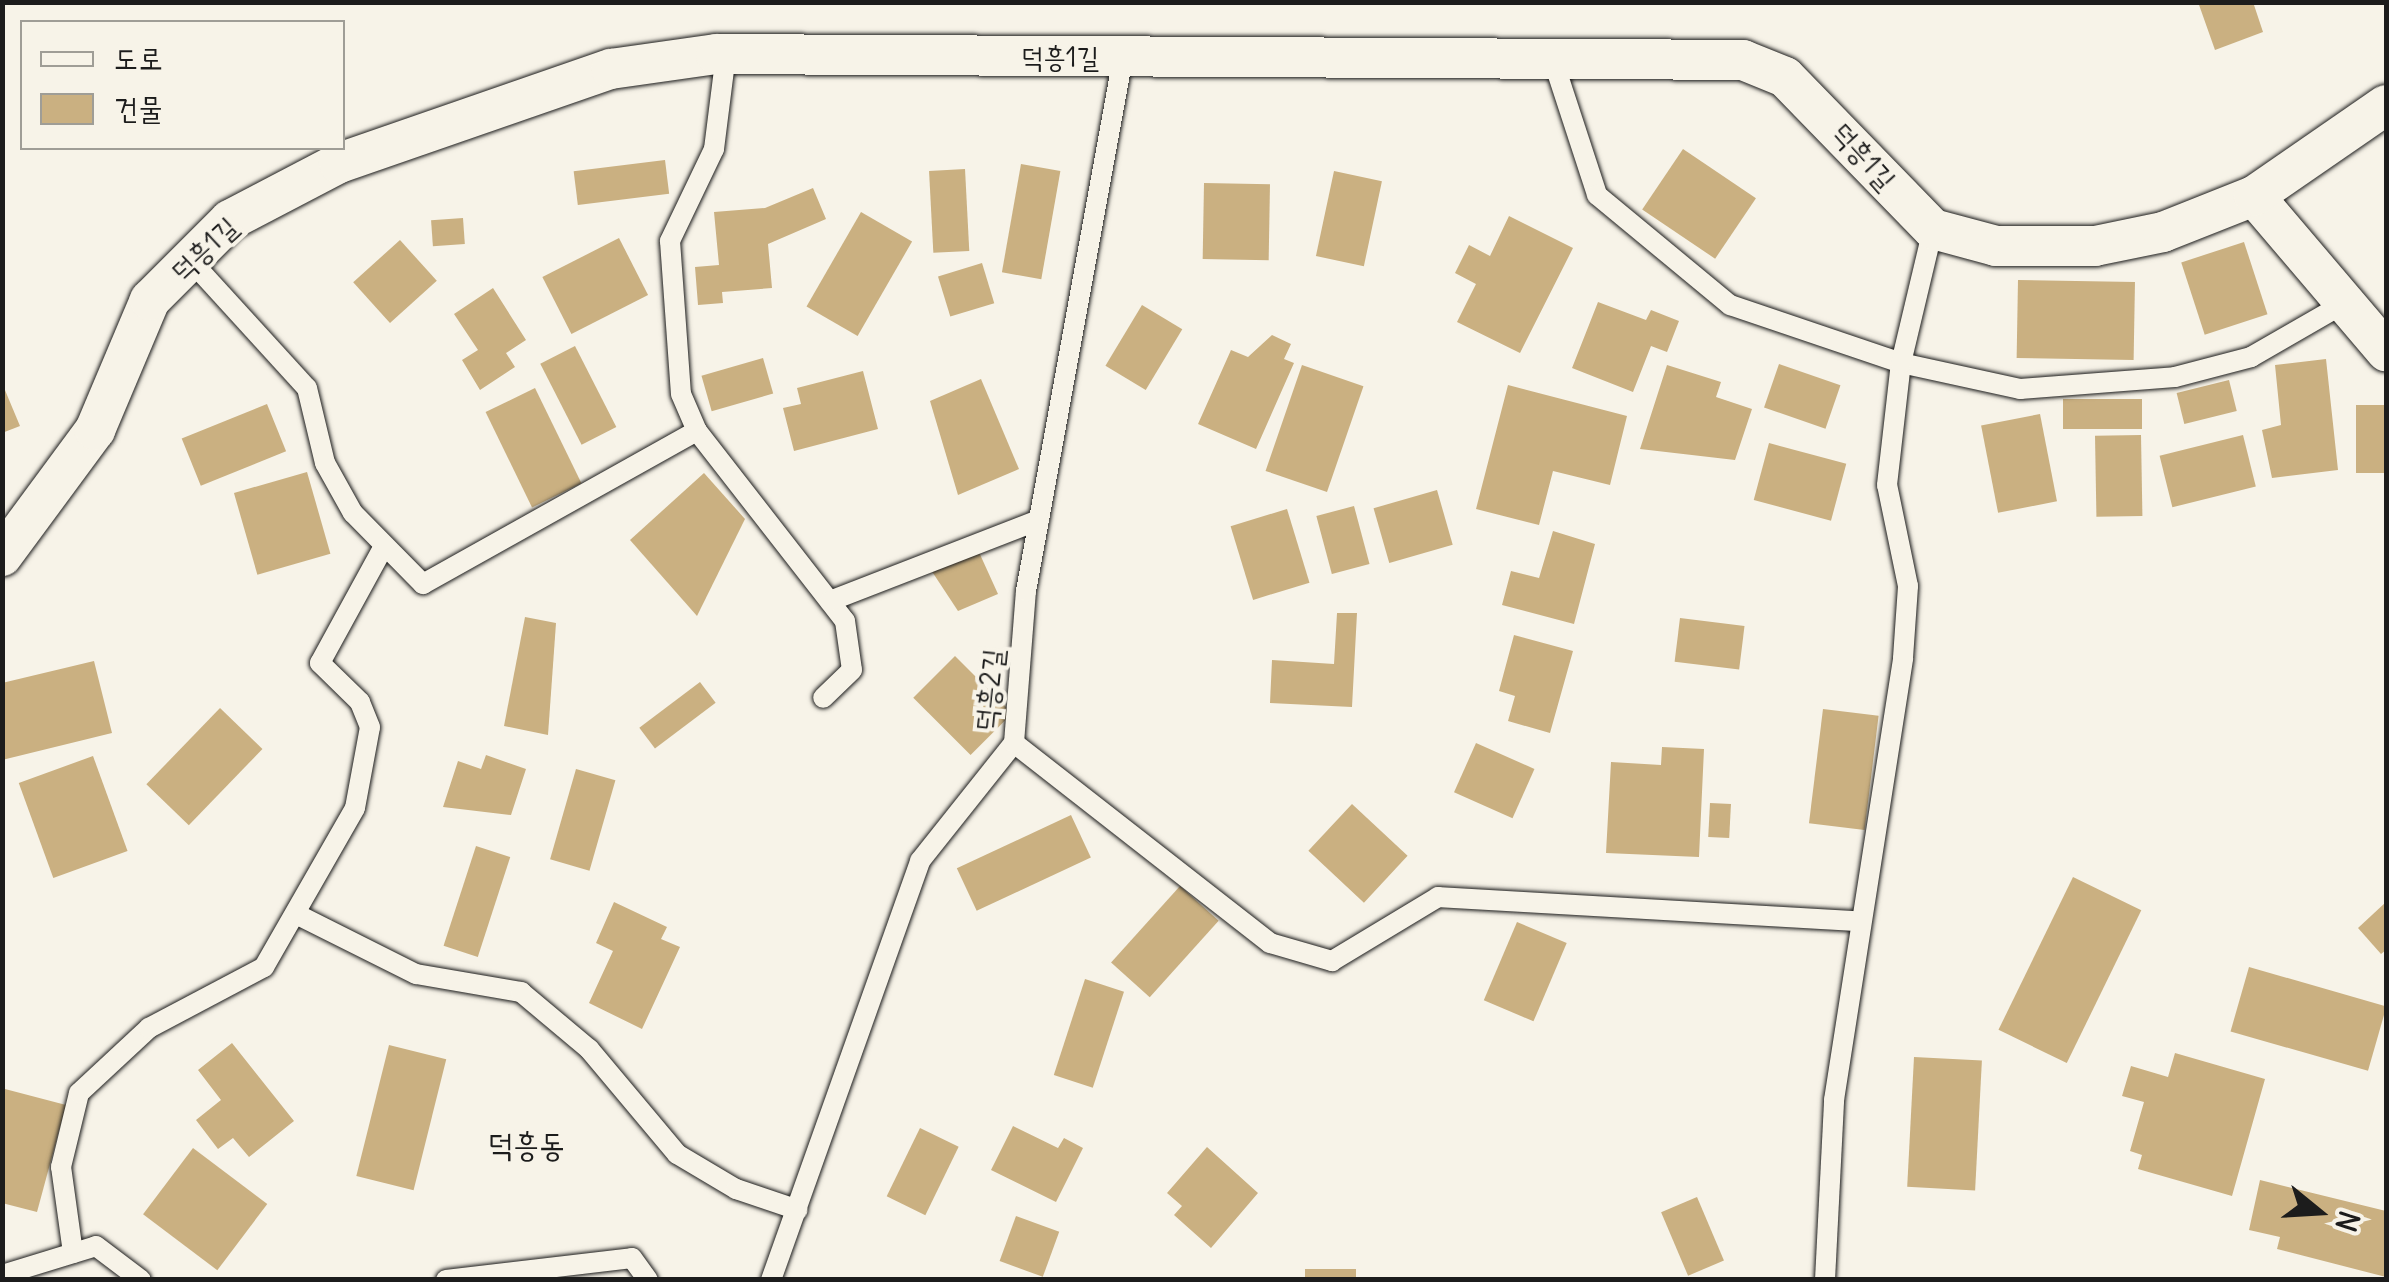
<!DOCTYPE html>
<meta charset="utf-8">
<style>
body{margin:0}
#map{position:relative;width:2389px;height:1282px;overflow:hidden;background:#f7f3e8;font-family:Delius,"Poor Story",sans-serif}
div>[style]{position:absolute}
.building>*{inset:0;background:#cab081;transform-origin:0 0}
.roads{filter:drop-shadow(0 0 2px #1c1c1c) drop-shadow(0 0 2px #1c1c1c)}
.service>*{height:20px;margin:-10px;padding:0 10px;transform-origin:10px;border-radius:10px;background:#f7f3e8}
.minor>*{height:40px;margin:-20px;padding:0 20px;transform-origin:20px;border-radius:20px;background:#f7f3e8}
span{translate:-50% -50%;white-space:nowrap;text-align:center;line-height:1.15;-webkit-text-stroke:8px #f7f3e8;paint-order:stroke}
.street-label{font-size:28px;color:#1c1c1c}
.quarter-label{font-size:32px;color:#1c1c1c}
.frame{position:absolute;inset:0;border:5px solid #1c1c1c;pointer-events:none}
.legend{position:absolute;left:20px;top:20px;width:325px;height:130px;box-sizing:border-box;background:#f7f3e8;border:2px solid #9f9d96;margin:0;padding:12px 18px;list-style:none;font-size:30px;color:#1c1c1c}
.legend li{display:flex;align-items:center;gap:20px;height:50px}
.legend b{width:50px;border:2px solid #9f9d96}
.north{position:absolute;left:2269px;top:1162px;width:100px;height:100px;-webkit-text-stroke:8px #f7f3e8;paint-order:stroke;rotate:108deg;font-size:28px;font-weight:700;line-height:40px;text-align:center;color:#1c1c1c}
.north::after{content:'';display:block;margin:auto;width:35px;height:45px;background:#1c1c1c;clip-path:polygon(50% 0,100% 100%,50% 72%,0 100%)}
</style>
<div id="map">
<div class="building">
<i style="clip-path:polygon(2198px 2px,2253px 2px,2263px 32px,2215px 50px)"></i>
<i style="left:1683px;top:149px;width:88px;height:73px;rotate:34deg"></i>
<i style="left:665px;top:160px;width:34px;height:92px;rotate:83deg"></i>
<i style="left:1021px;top:164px;width:40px;height:110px;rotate:10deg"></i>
<i style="left:965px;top:169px;width:82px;height:36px;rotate:87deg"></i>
<i style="left:1334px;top:171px;width:49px;height:87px;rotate:12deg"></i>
<i style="left:1204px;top:183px;width:66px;height:76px;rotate:1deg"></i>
<i style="clip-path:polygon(813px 188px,826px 219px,768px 244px,772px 288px,722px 292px,723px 303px,698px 305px,695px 267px,719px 265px,714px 212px,765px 208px)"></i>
<i style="left:861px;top:212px;width:59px;height:109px;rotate:30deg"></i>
<i style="clip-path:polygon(1509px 216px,1573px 248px,1520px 353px,1457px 322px,1476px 284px,1455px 273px,1469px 245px,1490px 256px)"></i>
<i style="left:463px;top:218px;width:26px;height:32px;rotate:86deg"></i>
<i style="left:619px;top:238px;width:64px;height:86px;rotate:63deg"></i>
<i style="left:400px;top:240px;width:55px;height:63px;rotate:48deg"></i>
<i style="left:2244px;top:242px;width:76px;height:66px;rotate:72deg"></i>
<i style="left:982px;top:263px;width:42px;height:46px;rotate:73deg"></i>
<i style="left:2018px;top:280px;width:117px;height:78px;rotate:1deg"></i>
<i style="clip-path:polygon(493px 288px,526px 340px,506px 353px,515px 367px,480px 390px,462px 360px,478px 350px,454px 314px)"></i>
<i style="clip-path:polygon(1598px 302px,1646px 320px,1651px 310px,1679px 321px,1667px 352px,1651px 346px,1633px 392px,1572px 368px)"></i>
<i style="left:1142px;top:305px;width:47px;height:71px;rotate:31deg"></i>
<i style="clip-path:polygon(1272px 335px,1291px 344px,1284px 359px,1294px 363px,1256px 449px,1198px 424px,1231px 350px,1248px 357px)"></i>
<i style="left:575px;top:346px;width:91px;height:39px;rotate:63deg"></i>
<i style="left:763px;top:358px;width:37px;height:64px;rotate:74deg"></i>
<i style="clip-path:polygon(2326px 359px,2338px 470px,2272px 478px,2262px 430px,2281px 425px,2275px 365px)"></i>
<i style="left:1779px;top:364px;width:65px;height:46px;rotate:19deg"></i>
<i style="left:1302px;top:365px;width:65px;height:112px;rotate:19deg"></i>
<i style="clip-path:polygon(1667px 365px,1721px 382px,1716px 397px,1752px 409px,1735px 460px,1640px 449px)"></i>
<i style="clip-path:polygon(863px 371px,878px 429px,794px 451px,783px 408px,801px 404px,797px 388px)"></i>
<i style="clip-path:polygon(981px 379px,1019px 469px,958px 495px,930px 401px)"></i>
<i style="left:2229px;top:380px;width:32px;height:54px;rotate:76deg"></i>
<i style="clip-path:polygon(2px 383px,20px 426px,2px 433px)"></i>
<i style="clip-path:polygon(1508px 385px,1627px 416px,1610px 485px,1553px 471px,1539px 525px,1476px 509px)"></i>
<i style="left:535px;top:388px;width:106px;height:55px;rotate:64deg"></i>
<i style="left:2142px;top:399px;width:30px;height:79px;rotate:90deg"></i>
<i style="left:267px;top:404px;width:51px;height:92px;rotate:68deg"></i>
<i style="left:2356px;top:405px;width:30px;height:68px"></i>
<i style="left:2040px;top:414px;width:89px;height:60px;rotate:79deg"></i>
<i style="left:2141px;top:435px;width:81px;height:46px;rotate:89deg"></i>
<i style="left:2243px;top:435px;width:53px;height:86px;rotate:76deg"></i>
<i style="left:1769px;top:443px;width:80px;height:59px;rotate:15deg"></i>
<i style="left:307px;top:472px;width:85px;height:76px;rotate:74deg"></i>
<i style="clip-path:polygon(704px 473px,745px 519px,697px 616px,630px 540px)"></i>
<i style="left:1437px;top:490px;width:57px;height:66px;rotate:74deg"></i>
<i style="left:1354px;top:506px;width:60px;height:39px;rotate:75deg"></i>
<i style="left:1287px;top:509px;width:77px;height:59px;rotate:73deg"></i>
<i style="clip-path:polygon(1553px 531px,1595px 544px,1574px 624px,1502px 605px,1511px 571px,1539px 578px)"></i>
<i style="clip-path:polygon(978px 550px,998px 594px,958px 611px,931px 570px)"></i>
<i style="clip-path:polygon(1337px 613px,1357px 613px,1352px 707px,1270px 703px,1272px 660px,1334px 664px)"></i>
<i style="clip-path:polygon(525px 617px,556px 623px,548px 735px,504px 726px)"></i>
<i style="left:1680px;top:618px;width:65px;height:44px;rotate:7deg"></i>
<i style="clip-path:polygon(1514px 635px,1573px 651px,1550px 733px,1508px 721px,1515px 696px,1499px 691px)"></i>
<i style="left:955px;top:656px;width:81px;height:59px;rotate:45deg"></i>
<i style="clip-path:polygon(94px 661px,112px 733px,2px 760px,2px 683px)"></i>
<i style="left:700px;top:682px;width:26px;height:76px;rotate:53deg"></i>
<i style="left:220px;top:708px;width:59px;height:106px;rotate:44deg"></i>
<i style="left:1823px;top:709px;width:56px;height:115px;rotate:7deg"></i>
<i style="left:1476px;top:743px;width:64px;height:54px;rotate:24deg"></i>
<i style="clip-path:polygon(1662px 747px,1704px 749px,1699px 857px,1606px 853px,1611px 762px,1661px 765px)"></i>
<i style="clip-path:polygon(486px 755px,526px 769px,511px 815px,443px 807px,458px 761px,481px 769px)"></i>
<i style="left:93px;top:756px;width:101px;height:79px;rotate:70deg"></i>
<i style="left:576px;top:769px;width:41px;height:94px;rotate:16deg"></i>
<i style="left:1710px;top:803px;width:21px;height:34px;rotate:3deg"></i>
<i style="left:1352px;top:804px;width:76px;height:64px;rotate:43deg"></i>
<i style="left:1071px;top:815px;width:47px;height:126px;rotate:65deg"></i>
<i style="left:476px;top:846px;width:36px;height:105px;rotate:18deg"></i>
<i style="left:2073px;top:877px;width:76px;height:170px;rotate:26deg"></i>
<i style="left:1180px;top:886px;width:52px;height:103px;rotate:42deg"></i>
<i style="clip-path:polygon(614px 902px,667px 927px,661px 939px,680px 947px,642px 1029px,589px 1003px,613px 951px,596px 943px)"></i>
<i style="clip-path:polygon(2386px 902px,2386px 950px,2381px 954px,2358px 928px)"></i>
<i style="left:1517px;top:922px;width:54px;height:85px;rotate:23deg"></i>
<i style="left:2249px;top:967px;width:143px;height:67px;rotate:16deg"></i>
<i style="left:1085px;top:979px;width:41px;height:101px;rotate:18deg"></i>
<i style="clip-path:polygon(232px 1043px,294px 1121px,249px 1157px,233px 1138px,218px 1149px,196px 1120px,221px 1100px,198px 1070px)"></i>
<i style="left:389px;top:1045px;width:59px;height:135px;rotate:14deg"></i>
<i style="clip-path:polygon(2175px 1053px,2265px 1079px,2232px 1196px,2138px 1169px,2142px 1155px,2130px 1151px,2144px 1102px,2122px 1096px,2131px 1066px,2168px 1077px)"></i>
<i style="left:1914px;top:1057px;width:68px;height:130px;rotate:3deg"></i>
<i style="clip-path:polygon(5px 1089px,66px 1105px,37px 1212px,2px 1203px)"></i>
<i style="clip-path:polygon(1013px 1126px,1058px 1148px,1064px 1138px,1083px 1148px,1056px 1202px,991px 1170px)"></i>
<i style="left:920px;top:1128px;width:43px;height:76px;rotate:26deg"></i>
<i style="clip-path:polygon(1207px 1147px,1258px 1193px,1211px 1248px,1174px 1215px,1182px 1206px,1167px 1193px)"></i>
<i style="left:193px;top:1148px;width:93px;height:83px;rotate:37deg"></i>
<i style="clip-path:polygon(2260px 1180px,2386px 1211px,2386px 1277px,2277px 1249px,2280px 1237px,2249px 1230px)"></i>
<i style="left:1697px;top:1197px;width:69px;height:39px;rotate:67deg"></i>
<i style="left:1016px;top:1216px;width:46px;height:48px;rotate:20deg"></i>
<i style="left:1305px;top:1269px;width:51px;height:10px"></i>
</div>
<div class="roads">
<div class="service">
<i style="left:726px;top:54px;width:96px;rotate:97.2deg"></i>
<i style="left:714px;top:149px;width:102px;rotate:115.6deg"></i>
<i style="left:670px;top:241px;width:153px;rotate:85.9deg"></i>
<i style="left:681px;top:394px;width:40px;rotate:66.6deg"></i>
<i style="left:697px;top:431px;width:241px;rotate:52.1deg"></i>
<i style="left:845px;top:621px;width:49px;rotate:81.9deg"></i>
<i style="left:852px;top:670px;width:40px;rotate:136deg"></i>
<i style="left:1553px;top:60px;width:142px;rotate:71.9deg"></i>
<i style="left:1597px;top:195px;width:173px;rotate:39.6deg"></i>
<i style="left:1730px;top:305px;width:181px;rotate:18.7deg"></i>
<i style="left:1901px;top:363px;width:122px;rotate:12.3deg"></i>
<i style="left:2020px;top:389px;width:155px;rotate:-4.4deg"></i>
<i style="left:2175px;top:377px;width:79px;rotate:-14.7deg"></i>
<i style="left:2251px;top:357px;width:108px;rotate:-29.9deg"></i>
<i style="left:190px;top:260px;width:173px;rotate:47.6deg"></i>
<i style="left:307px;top:388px;width:77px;rotate:76.5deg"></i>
<i style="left:325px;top:463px;width:57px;rotate:60.8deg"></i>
<i style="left:353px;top:513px;width:100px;rotate:45.4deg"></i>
<i style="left:423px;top:584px;width:314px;rotate:-29.2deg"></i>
<i style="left:830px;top:601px;width:224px;rotate:-21.2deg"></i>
<i style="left:1014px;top:743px;width:325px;rotate:38deg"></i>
<i style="left:1270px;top:943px;width:65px;rotate:16.2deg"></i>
<i style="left:1332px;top:961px;width:124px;rotate:-31.1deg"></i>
<i style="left:1438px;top:897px;width:422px;rotate:3.3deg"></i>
<i style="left:298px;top:915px;width:132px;rotate:26.6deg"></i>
<i style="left:416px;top:974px;width:107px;rotate:9.7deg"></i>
<i style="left:521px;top:992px;width:89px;rotate:40deg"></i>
<i style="left:589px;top:1049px;width:137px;rotate:50deg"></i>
<i style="left:677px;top:1154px;width:69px;rotate:30.7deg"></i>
<i style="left:736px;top:1189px;width:65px;rotate:18.7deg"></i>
<i style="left:73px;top:1253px;width:87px;rotate:-97.9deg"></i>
<i style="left:61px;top:1167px;width:76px;rotate:-76.3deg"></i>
<i style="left:79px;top:1093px;width:96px;rotate:-42.9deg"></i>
<i style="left:149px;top:1028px;width:130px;rotate:-27.9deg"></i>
<i style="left:264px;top:967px;width:183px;rotate:-60.2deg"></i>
<i style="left:355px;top:808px;width:82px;rotate:-79.5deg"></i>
<i style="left:370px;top:727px;width:27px;rotate:-112deg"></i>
<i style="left:360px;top:702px;width:56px;rotate:-135.7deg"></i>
<i style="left:320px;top:663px;width:133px;rotate:-61.3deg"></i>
<i style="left:2px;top:1275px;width:98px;rotate:-17.1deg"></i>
<i style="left:96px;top:1246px;width:56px;rotate:37.1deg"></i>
<i style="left:446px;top:1280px;width:187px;rotate:-6.7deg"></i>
<i style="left:632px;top:1258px;width:27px;rotate:54deg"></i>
<i style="left:771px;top:1280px;width:445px;rotate:-70.4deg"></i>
<i style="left:920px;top:861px;width:151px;rotate:-51.5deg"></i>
<i style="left:1014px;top:743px;width:152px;rotate:-85.5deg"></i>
<i style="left:1026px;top:591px;width:543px;rotate:-79.7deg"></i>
<i style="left:1825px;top:1280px;width:180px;rotate:-87.1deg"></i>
<i style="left:1834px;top:1100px;width:447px;rotate:-81.1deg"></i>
<i style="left:1903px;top:658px;width:72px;rotate:-86deg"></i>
<i style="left:1908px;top:586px;width:103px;rotate:-101.7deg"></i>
<i style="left:1887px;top:485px;width:123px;rotate:-83.5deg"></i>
<i style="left:1901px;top:363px;width:138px;rotate:-76.6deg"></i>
</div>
<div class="minor">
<i style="left:2254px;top:196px;width:204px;rotate:49.6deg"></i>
<i style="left:2px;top:556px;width:157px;rotate:-53.6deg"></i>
<i style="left:95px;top:430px;width:141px;rotate:-67.1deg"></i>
<i style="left:150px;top:300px;width:113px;rotate:-45deg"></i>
<i style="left:230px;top:220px;width:123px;rotate:-27.6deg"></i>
<i style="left:339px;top:163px;width:288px;rotate:-19.1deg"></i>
<i style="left:611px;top:69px;width:106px;rotate:-8.1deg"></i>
<i style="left:716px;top:54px;width:1027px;rotate:0.33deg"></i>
<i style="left:1743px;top:60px;width:45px;rotate:22deg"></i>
<i style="left:1785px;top:77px;width:212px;rotate:45.8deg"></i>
<i style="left:1933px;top:229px;width:65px;rotate:15.1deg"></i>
<i style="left:1996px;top:246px;width:99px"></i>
<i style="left:2095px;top:246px;width:69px;rotate:-11.6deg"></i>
<i style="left:2163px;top:232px;width:98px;rotate:-21.6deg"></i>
<i style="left:2254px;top:196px;width:160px;rotate:-34.6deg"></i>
</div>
</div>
<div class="street-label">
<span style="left:1060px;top:57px">덕흥1길</span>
<span style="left:1864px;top:156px;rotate:48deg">덕흥1길</span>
<span style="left:204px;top:249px;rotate:-43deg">덕흥1길</span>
<span style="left:989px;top:690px;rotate:-84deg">덕흥2길</span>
</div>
<div class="quarter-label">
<span style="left:526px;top:1145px">덕흥동</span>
</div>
<div class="frame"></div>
<ul class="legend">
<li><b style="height:12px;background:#f7f3e8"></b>도로</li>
<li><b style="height:28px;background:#cab081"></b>건물</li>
</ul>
<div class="north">N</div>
</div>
